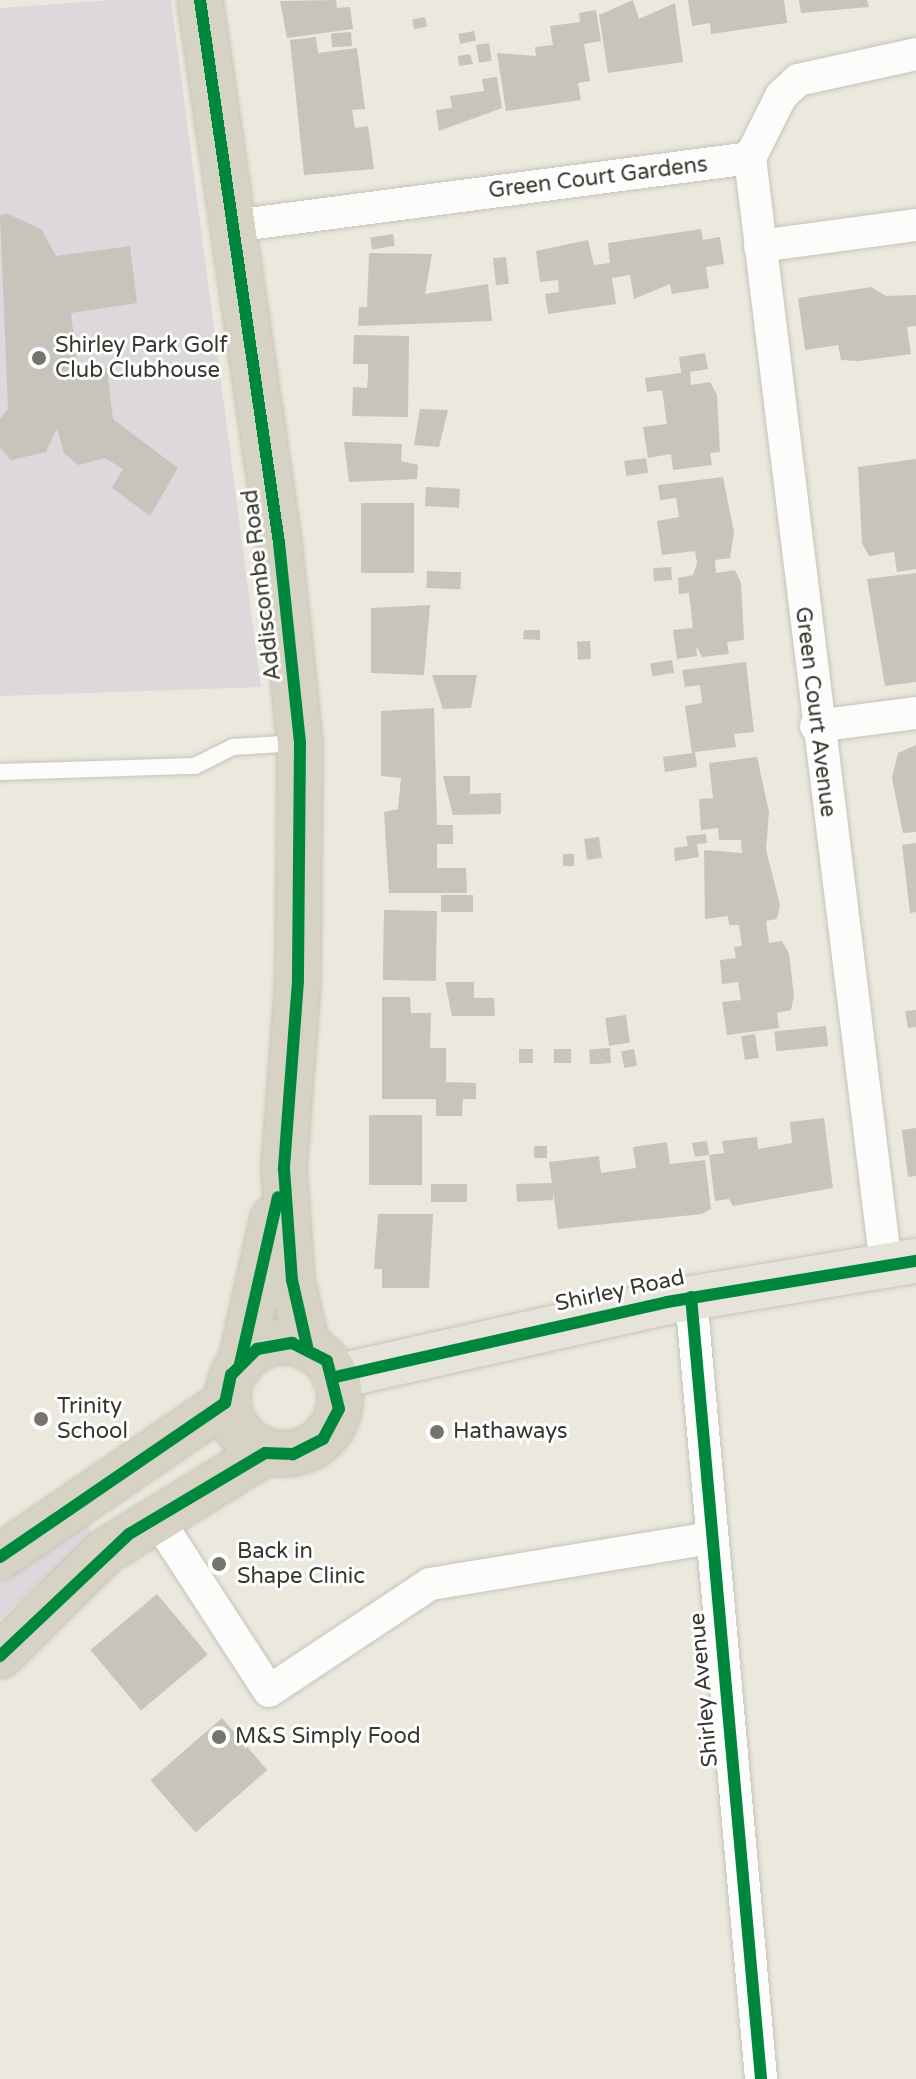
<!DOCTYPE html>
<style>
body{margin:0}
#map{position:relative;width:916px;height:2079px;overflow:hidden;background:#ebe8dd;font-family:"Varela Round",sans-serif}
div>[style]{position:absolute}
.green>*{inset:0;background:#ddd8dc}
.building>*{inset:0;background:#c7c4bb;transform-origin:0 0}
.roads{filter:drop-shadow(0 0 2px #c6c3ba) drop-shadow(0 0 2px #c6c3ba)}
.lane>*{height:16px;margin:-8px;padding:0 8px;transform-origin:8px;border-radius:8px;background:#fcfcfa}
.street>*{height:32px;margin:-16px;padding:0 16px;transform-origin:16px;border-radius:16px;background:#fcfcfa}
.primary>*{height:44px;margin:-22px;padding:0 22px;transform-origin:22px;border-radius:22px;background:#e5e3da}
.highway>*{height:44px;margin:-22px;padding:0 22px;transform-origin:22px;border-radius:22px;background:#d6d3c5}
.highway>.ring{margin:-22px;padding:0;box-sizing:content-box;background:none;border:44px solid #d6d3c5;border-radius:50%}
.cycleway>*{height:12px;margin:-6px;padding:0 6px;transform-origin:6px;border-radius:6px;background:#00873e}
.dots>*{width:22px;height:22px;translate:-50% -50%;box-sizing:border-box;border:4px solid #fff;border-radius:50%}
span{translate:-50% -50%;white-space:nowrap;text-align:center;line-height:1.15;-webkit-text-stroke:6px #fff;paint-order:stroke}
.street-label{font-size:22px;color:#38362e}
.poi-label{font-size:22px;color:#38362e}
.left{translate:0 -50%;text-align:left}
</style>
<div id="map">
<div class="green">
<i style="clip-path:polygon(112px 0,171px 0,261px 687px,0 696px,0 8px)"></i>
<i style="clip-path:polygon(86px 1522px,94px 1536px,0 1619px,0 1582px)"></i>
</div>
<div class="building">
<i style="clip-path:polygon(336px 0,337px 8px,350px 7px,353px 29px,287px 38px,280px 1px)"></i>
<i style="clip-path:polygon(633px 0,639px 19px,675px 3px,683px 62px,608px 73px,599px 15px)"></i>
<i style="clip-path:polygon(688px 0,784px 0,787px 23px,711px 34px,710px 23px,692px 26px)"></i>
<i style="clip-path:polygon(799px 0,867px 0,869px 7px,801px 13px)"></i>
<i style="clip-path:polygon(596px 10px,601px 41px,584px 44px,590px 81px,578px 83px,581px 100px,506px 111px,497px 53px,536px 56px,535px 47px,553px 45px,550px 26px,580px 22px,579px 13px)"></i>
<i style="left:425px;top:17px;width:10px;height:13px;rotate:79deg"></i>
<i style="left:474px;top:31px;width:10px;height:16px;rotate:79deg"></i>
<i style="left:351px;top:32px;width:14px;height:20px;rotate:86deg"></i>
<i style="clip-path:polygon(316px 37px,318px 53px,357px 48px,365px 109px,352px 110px,355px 128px,368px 126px,374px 169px,304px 175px,290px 40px)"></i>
<i style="left:489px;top:43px;width:18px;height:13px;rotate:81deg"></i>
<i style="clip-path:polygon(470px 54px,473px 64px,459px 66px,458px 56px)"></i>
<i style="clip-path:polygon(497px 77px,502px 108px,439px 131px,436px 110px,452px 108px,450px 96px,484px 91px,482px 79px)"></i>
<i style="clip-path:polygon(8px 214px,41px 229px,56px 256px,130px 246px,137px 303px,71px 313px,78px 371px,107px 368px,113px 419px,178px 468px,150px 516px,112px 488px,123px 469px,105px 458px,78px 465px,64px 453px,57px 428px,46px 452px,11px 460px,0 448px,0 419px,8px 409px,0 215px)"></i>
<i style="clip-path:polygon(701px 229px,703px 240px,720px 237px,724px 264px,706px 267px,709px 288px,672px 294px,670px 284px,634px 299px,630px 275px,612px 278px,616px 304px,548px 314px,545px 294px,559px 292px,558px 280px,540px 282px,536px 251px,588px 240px,594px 265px,610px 263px,608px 243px)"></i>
<i style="left:393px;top:234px;width:12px;height:23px;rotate:81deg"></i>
<i style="clip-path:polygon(369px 253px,432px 254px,425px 294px,488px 284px,492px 321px,358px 326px,359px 307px,367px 307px)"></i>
<i style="left:506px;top:257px;width:27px;height:13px;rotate:84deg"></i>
<i style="clip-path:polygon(871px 287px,886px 296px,916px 295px,916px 326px,907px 327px,911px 354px,859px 361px,841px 360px,838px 345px,805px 350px,798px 298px)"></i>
<i style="clip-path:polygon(354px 335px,409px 336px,408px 417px,352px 416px,353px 387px,367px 388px,368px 376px,368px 364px,353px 364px)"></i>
<i style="clip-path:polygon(705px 353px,708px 369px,690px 372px,691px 385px,710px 382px,717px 395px,720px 452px,710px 453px,712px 465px,673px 470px,671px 454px,648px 458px,643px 427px,667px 424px,662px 390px,647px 392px,645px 378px,681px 373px,679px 357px)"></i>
<i style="clip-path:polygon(420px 409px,448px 410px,439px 447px,414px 445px)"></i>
<i style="clip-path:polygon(344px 442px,402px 444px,401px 461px,418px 465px,417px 479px,349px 482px)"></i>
<i style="left:646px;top:458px;width:15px;height:22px;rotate:82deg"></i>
<i style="clip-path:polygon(916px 459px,916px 569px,897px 572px,894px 552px,869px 556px,862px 543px,858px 467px)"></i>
<i style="clip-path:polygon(723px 477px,734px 532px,730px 558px,715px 560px,716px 573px,735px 570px,741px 583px,744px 640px,727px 642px,729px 654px,702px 657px,696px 646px,697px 656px,677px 659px,673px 630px,693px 628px,689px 593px,679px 594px,678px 578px,693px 575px,697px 563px,695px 551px,662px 555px,657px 521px,679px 517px,676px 498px,660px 500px,658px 485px)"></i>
<i style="left:426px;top:487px;width:34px;height:19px;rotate:3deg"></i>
<i style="left:414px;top:503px;width:70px;height:53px;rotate:90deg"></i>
<i style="left:671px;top:567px;width:13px;height:18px;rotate:86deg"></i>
<i style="left:427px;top:571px;width:34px;height:17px;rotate:2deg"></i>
<i style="clip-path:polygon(916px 573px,916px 682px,885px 686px,867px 579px)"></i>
<i style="clip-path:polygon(430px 605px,424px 675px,371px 673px,371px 608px)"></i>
<i style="clip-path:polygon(524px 630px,540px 630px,540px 640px,523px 639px)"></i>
<i style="left:590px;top:641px;width:18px;height:13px;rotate:87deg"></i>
<i style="left:672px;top:660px;width:13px;height:22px;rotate:81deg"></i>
<i style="clip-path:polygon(746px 662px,754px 732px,734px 734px,736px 747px,695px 752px,697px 767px,665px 772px,663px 757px,692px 753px,685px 706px,702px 703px,700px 685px,685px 687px,682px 670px)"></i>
<i style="clip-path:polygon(432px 675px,477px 675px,471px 708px,443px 709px)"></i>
<i style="clip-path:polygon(434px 708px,437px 825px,453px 825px,453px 844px,437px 844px,437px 868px,466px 868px,467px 893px,389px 893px,384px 812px,398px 809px,401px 778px,381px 776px,381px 711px)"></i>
<i style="clip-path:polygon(916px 745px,916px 832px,903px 833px,892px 778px,898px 753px)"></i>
<i style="clip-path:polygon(757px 757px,769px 812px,766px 850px,780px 905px,777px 919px,766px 921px,769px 943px,782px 941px,789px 954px,794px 996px,791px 1010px,777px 1013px,779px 1028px,727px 1035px,722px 1002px,741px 1000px,738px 982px,722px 984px,720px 960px,736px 958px,734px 947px,742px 946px,739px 925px,729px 925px,728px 916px,705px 919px,704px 850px,742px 853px,741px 840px,719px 840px,718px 828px,701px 830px,699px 799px,713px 798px,709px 763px)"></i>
<i style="clip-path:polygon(443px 776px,470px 776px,470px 794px,501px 793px,501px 814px,453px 815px)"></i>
<i style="clip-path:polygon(706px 834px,707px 843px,697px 844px,699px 857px,675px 861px,674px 848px,688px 846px,686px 836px)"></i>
<i style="left:599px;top:837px;width:21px;height:15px;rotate:82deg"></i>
<i style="clip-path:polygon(916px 843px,916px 912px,910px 913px,902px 845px)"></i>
<i style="left:563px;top:854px;width:11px;height:12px"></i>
<i style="left:441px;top:895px;width:32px;height:17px"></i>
<i style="left:437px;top:911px;width:70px;height:53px;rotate:91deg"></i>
<i style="clip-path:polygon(445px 982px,474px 982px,474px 998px,494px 998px,495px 1016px,452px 1016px)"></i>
<i style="clip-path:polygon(382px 997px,410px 997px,411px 1013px,431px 1013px,430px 1048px,446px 1048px,446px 1082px,476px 1083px,476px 1099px,463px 1099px,462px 1116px,436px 1116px,436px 1099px,382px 1099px)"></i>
<i style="clip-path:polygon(916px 1010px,916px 1027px,908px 1028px,905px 1011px)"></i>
<i style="left:626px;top:1015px;width:28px;height:21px;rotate:82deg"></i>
<i style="left:826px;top:1026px;width:20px;height:52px;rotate:84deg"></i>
<i style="left:755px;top:1034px;width:24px;height:14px;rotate:81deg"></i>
<i style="left:610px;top:1048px;width:15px;height:21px;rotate:86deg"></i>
<i style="left:519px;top:1049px;width:14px;height:14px"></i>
<i style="left:554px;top:1049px;width:17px;height:14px"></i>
<i style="left:634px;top:1049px;width:17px;height:13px;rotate:80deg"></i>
<i style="left:422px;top:1115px;width:70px;height:53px;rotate:90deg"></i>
<i style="clip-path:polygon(824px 1118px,833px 1188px,733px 1206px,729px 1199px,715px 1201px,709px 1155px,695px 1157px,692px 1143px,707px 1141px,709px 1155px,724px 1153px,722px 1141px,757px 1137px,758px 1149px,792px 1143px,790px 1122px)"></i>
<i style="clip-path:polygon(916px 1128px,916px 1176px,908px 1177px,902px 1130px)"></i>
<i style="clip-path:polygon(667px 1142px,670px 1164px,705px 1160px,711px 1209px,702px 1214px,558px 1229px,553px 1191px,553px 1200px,517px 1202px,516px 1184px,552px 1183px,549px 1162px,599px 1156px,601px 1173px,636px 1168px,633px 1147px)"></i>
<i style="left:534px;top:1146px;width:13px;height:12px"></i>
<i style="left:431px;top:1184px;width:36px;height:18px"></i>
<i style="clip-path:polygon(378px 1214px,433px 1214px,429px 1288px,382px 1288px,382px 1269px,374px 1269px)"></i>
<i style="left:157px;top:1594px;width:79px;height:87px;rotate:50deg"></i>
<i style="left:222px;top:1718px;width:69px;height:95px;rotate:49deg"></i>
</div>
<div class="roads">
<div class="lane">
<i style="left:0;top:772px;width:195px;rotate:-1.8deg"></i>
<i style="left:195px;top:766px;width:42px;rotate:-26.6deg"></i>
<i style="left:233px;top:747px;width:65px;rotate:-3.5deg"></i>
</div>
<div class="street">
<i style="left:750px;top:158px;width:1116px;rotate:83deg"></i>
<i style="left:750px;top:158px;width:69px;rotate:-63.4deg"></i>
<i style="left:781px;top:96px;width:23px;rotate:-43deg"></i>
<i style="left:798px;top:80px;width:121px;rotate:-12.4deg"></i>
<i style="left:233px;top:226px;width:521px;rotate:-7.49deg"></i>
<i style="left:760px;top:246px;width:157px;rotate:-7.7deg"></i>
<i style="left:816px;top:726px;width:101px;rotate:-7.4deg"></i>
<i style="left:691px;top:1297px;width:785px;rotate:84.88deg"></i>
<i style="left:156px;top:1517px;width:207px;rotate:57deg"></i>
<i style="left:269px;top:1691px;width:193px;rotate:-33.6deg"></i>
<i style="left:430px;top:1584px;width:284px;rotate:-9.3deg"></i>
</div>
<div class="primary">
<i style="left:335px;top:1377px;width:340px;rotate:-12.7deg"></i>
<i style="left:667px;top:1302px;width:252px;rotate:-9.4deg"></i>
</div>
<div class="highway">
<i style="left:200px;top:0;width:549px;rotate:81.72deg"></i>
<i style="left:279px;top:543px;width:201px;rotate:84deg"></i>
<i style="left:300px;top:743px;width:238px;rotate:90.5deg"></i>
<i style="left:298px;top:981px;width:189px;rotate:94.3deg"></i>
<i style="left:284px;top:1169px;width:111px;rotate:85.9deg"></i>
<i style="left:292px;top:1280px;width:68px;rotate:77.2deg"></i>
<i class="ring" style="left:228px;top:1342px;width:68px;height:68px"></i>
<i style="left:240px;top:1365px;width:150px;rotate:-77.3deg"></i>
<i style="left:0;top:1557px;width:273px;rotate:-34.4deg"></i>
<i style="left:0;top:1656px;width:149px;rotate:-44.7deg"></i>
<i style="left:106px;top:1551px;width:187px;rotate:-31.6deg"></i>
</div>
</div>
<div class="cycleway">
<i style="left:200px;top:0;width:549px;rotate:81.72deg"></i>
<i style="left:279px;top:543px;width:201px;rotate:84deg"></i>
<i style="left:300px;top:743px;width:238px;rotate:90.5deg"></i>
<i style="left:298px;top:981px;width:189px;rotate:94.3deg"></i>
<i style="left:284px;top:1169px;width:111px;rotate:85.9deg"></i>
<i style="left:292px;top:1280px;width:68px;rotate:77.2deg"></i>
<i style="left:691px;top:1297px;width:785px;rotate:84.88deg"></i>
<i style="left:240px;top:1364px;width:171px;rotate:-77.2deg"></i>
<i style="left:335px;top:1377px;width:340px;rotate:-12.7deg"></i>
<i style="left:667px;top:1302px;width:252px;rotate:-9.4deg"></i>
<i style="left:0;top:1557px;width:273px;rotate:-34.4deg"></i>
<i style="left:225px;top:1403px;width:29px;rotate:-78deg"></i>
<i style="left:231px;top:1375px;width:37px;rotate:-45deg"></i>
<i style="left:257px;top:1349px;width:36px;rotate:-10deg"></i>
<i style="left:292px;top:1343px;width:39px;rotate:27deg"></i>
<i style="left:327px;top:1361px;width:49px;rotate:76deg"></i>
<i style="left:339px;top:1409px;width:34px;rotate:118deg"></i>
<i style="left:323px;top:1439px;width:34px;rotate:153deg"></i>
<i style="left:293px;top:1454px;width:28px;rotate:-178deg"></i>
<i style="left:265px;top:1453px;width:158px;rotate:149.2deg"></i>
<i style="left:129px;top:1534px;width:178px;rotate:136.6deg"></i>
</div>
<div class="dots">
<i style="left:39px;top:358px;background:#77746b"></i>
<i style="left:41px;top:1419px;background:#77746b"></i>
<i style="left:437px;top:1432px;background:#77746b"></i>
<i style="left:219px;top:1564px;background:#77746b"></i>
<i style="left:219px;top:1737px;background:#77746b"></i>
</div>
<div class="street-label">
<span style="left:598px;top:178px;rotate:-7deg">Green Court Gardens</span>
<span style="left:262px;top:585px;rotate:-97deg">Addiscombe Road</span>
<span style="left:815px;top:712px;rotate:83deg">Green Court Avenue</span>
<span style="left:620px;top:1291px;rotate:-12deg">Shirley Road</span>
<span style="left:704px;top:1690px;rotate:-95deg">Shirley Avenue</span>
</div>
<div class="poi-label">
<span class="left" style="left:55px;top:358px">Shirley Park Golf<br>Club Clubhouse</span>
<span class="left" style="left:57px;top:1419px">Trinity<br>School</span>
<span class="left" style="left:453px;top:1432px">Hathaways</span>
<span class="left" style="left:237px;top:1564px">Back in<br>Shape Clinic</span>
<span class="left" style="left:235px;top:1737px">M&amp;S Simply Food</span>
</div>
</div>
